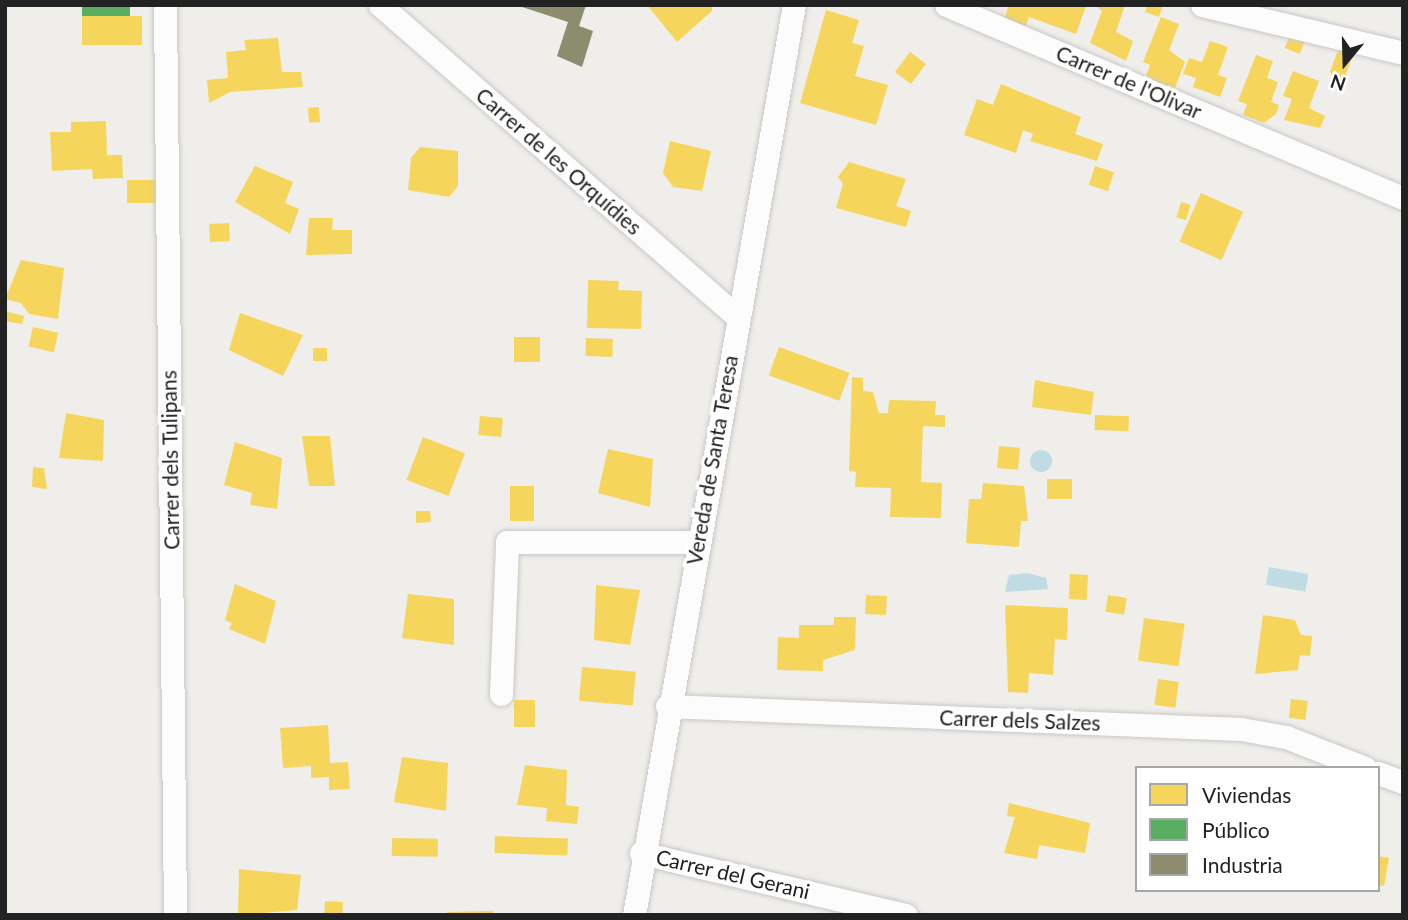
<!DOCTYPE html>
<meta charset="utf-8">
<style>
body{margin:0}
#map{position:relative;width:1408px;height:920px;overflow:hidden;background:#f0eeeb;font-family:Lato,sans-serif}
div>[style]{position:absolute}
.water>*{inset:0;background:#bfdbe3;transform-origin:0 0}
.round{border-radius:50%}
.homes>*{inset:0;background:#f6d55c;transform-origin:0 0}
.public>*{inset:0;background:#5aae61;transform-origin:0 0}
.industry>*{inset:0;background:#8c8c6e}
.roads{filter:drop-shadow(0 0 2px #c9c8c7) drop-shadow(0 0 2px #c9c8c7)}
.minor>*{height:23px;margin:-11.5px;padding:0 11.5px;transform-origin:11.5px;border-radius:11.5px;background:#fdfcfc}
span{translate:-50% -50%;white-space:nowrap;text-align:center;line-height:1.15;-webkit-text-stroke:7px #fff;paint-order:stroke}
.street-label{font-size:21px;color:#222}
.frame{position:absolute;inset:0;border:7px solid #222;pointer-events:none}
.legend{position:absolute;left:1135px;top:766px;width:245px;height:126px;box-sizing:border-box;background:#fff;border:2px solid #a7a7a7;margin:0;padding:9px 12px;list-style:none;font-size:21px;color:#222}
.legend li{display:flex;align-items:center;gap:14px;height:35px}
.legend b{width:35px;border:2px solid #a7a7a7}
.north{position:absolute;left:1310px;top:28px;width:70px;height:70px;-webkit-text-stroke:5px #fff;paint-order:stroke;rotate:199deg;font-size:19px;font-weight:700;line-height:28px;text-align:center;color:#222}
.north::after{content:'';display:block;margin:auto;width:24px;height:32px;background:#222;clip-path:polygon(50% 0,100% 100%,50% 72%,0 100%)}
</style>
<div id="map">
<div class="water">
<i class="round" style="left:1030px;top:450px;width:22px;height:22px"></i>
<i style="left:1269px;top:567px;width:40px;height:18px;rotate:10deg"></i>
<i style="clip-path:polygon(1028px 573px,1046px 578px,1048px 589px,1005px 592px,1009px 575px)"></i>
</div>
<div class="homes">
<i style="clip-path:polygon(647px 5px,712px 5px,712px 11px,677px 42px)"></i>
<i style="clip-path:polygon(1009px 5px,1084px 5px,1086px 6px,1076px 34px,1029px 17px,1024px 30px,1003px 22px)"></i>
<i style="clip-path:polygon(1095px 5px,1125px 5px,1116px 32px,1133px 41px,1126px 61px,1090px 43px,1102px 11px)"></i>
<i style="clip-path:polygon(1147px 5px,1163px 5px,1159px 17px,1145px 12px)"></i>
<i style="clip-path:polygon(826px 10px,859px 20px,852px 43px,864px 46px,855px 76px,888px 85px,876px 125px,800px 103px)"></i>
<i style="left:82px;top:16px;width:60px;height:29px"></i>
<i style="clip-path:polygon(1161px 17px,1179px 24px,1169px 50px,1185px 62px,1174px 90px,1145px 79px,1150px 65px,1143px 62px)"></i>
<i style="left:1290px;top:35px;width:16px;height:14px;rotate:22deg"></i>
<i style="clip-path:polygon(278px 38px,282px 72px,301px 72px,303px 87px,230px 92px,209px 103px,207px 80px,228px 78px,226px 52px,246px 50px,244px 40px)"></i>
<i style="clip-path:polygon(1210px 41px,1228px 47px,1218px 75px,1227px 78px,1220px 97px,1193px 87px,1196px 78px,1183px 74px,1189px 58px,1202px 62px)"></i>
<i style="clip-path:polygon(1338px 50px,1353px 55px,1341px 87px,1330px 72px)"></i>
<i style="left:910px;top:52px;width:20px;height:25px;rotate:37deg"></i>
<i style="clip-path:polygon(1256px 55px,1273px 61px,1267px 78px,1278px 82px,1271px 102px,1279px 105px,1276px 114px,1264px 123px,1243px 115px,1247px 104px,1238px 101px)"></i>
<i style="clip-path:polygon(1293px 71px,1319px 81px,1309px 108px,1325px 116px,1320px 128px,1284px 120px,1292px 99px,1283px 96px)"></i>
<i style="clip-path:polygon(1001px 84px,1081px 117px,1075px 134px,1103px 144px,1097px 161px,1030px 141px,1033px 134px,1023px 130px,1016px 153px,964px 135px,977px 99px,993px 105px)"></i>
<i style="left:319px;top:107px;width:15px;height:11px;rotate:86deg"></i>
<i style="clip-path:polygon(106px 121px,107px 155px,122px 155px,123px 178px,93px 179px,92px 169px,52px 171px,50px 132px,71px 132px,71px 122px)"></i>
<i style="clip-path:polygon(670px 141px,711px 151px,702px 191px,673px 187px,663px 173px)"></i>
<i style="clip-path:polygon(420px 147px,458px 151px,458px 186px,449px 197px,408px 190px,411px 158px)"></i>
<i style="clip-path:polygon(849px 162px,906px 179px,896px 206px,911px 211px,906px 227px,836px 208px,843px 184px,838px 177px)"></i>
<i style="clip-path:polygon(255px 166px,293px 182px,285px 203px,299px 209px,290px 234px,235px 202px)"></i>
<i style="left:1095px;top:166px;width:20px;height:20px;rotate:18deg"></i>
<i style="left:127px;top:180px;width:30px;height:23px"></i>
<i style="left:1201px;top:193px;width:46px;height:53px;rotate:24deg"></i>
<i style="left:1181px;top:202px;width:10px;height:16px;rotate:17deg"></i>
<i style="clip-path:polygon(309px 218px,333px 218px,332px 230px,352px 230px,352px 254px,306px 255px)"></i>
<i style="left:229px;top:223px;width:18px;height:20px;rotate:87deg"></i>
<i style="clip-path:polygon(21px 260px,64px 268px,58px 319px,29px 314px,21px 303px,5px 299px)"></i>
<i style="clip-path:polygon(588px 280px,619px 281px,618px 290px,642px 291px,641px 329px,587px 328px)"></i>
<i style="clip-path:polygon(5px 311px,24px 316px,22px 324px,5px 321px)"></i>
<i style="clip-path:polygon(240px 313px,303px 335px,283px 376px,229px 350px)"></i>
<i style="left:33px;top:327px;width:26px;height:20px;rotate:13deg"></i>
<i style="left:514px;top:337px;width:26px;height:25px"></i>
<i style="left:586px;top:338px;width:27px;height:18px;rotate:2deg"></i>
<i style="left:779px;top:347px;width:75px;height:30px;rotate:20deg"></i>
<i style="left:313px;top:348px;width:14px;height:13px"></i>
<i style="clip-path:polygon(852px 377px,863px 378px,863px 391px,873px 392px,879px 413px,888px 413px,889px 400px,936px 401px,935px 415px,945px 415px,945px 427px,923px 426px,921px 482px,942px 483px,941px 518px,890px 517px,891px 488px,855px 487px,856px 472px,849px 471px)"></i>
<i style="clip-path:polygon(1035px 380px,1094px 392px,1091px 415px,1032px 407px)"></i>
<i style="clip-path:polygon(66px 413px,104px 420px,103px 461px,59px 458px)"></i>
<i style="left:1095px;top:415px;width:34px;height:15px;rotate:2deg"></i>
<i style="left:480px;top:416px;width:23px;height:19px;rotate:5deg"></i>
<i style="clip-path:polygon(302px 436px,330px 436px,335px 486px,309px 486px)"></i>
<i style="left:423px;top:437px;width:45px;height:46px;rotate:21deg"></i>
<i style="clip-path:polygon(235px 442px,282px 458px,277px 509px,250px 505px,252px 493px,224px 485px)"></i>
<i style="left:999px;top:446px;width:21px;height:22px;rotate:5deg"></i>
<i style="clip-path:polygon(608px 449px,653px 459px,650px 507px,598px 493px)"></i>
<i style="clip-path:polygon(33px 467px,44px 468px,47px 489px,32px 487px)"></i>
<i style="left:1047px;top:479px;width:25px;height:20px"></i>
<i style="clip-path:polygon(983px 483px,1024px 486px,1028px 521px,1021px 521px,1019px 547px,966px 543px,969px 499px,981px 499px)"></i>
<i style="left:534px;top:486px;width:35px;height:24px;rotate:90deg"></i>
<i style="clip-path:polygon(416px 511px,430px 511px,431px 522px,416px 523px)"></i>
<i style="left:1070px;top:574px;width:18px;height:25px;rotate:3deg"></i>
<i style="clip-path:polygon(235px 584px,276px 601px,265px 644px,229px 629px,232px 623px,225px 620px)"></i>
<i style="clip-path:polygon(596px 585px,640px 590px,630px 645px,594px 640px)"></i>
<i style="clip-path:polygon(408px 594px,454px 599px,454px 645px,402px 638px)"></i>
<i style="left:866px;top:595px;width:21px;height:19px;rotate:3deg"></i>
<i style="left:1108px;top:595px;width:19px;height:17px;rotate:9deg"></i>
<i style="clip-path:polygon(1005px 605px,1068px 608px,1067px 640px,1055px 639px,1053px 675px,1029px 673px,1028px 693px,1008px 692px)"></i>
<i style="clip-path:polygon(1263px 615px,1295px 620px,1301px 635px,1312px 636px,1310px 656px,1300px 655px,1298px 670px,1255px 674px)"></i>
<i style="clip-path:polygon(834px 617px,856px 617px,855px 650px,823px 660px,823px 671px,777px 670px,778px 637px,799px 638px,799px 625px,834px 625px)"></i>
<i style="left:1144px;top:618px;width:41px;height:43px;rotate:8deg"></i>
<i style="left:582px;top:667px;width:54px;height:34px;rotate:5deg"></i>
<i style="left:1158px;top:679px;width:21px;height:26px;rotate:8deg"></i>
<i style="left:1291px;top:699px;width:17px;height:19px;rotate:7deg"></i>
<i style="left:514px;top:700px;width:21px;height:27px"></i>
<i style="clip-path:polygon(328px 725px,330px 763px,348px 762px,350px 789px,329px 790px,329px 777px,311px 778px,311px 766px,283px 768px,280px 728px)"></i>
<i style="clip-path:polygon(402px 757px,448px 763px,446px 811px,394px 802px)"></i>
<i style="clip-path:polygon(525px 765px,567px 770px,566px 805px,579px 807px,577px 824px,546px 821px,547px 808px,517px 805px)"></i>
<i style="clip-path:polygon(1009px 803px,1090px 823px,1085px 853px,1039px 845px,1037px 859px,1004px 853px,1015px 817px,1007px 816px)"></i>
<i style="left:495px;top:836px;width:73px;height:17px;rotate:2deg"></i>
<i style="left:392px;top:838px;width:46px;height:18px;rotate:1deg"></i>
<i style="clip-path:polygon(1378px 856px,1389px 858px,1384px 886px,1378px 885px)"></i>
<i style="clip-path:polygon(239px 869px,301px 875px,297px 910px,238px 915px)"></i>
<i style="left:325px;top:901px;width:18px;height:14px;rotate:3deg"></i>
<i style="clip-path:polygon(493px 911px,493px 915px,447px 915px,447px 912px)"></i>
</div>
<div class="public">
<i style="left:82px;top:5px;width:48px;height:11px"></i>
</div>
<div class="industry">
<i style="clip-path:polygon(586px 5px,579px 26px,593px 31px,582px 67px,557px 56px,568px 22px,519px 6px)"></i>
</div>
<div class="roads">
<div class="minor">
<i style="left:165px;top:5px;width:910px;rotate:89.37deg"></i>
<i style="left:380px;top:5px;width:475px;rotate:41.1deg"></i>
<i style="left:946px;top:5px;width:496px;rotate:22.9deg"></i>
<i style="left:1202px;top:5px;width:207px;rotate:13.4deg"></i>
<i style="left:501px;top:694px;width:152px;rotate:-87.7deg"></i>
<i style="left:507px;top:542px;width:190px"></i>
<i style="left:667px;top:706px;width:574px;rotate:2.29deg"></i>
<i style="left:1241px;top:729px;width:46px;rotate:10.1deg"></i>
<i style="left:1286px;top:737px;width:85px;rotate:21.4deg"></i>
<i style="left:1378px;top:773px;width:27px;rotate:20deg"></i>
<i style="left:641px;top:853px;width:272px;rotate:13.2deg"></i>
<i style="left:634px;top:915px;width:924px;rotate:-80.03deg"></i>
</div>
</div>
<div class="street-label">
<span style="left:1129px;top:82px;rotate:23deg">Carrer de l'Olivar</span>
<span style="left:559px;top:161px;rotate:41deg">Carrer de les Orquídies</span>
<span style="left:170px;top:460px;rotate:-91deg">Carrer dels Tulipans</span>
<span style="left:712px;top:460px;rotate:-80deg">Vereda de Santa Teresa</span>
<span style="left:1020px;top:720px;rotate:2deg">Carrer dels Salzes</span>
<span style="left:733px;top:874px;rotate:13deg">Carrer del Gerani</span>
</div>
<div class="frame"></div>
<ul class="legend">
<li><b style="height:19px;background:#f6d55c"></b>Viviendas</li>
<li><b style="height:19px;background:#5aae61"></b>Público</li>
<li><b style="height:19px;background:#8c8c6e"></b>Industria</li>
</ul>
<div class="north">N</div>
</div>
